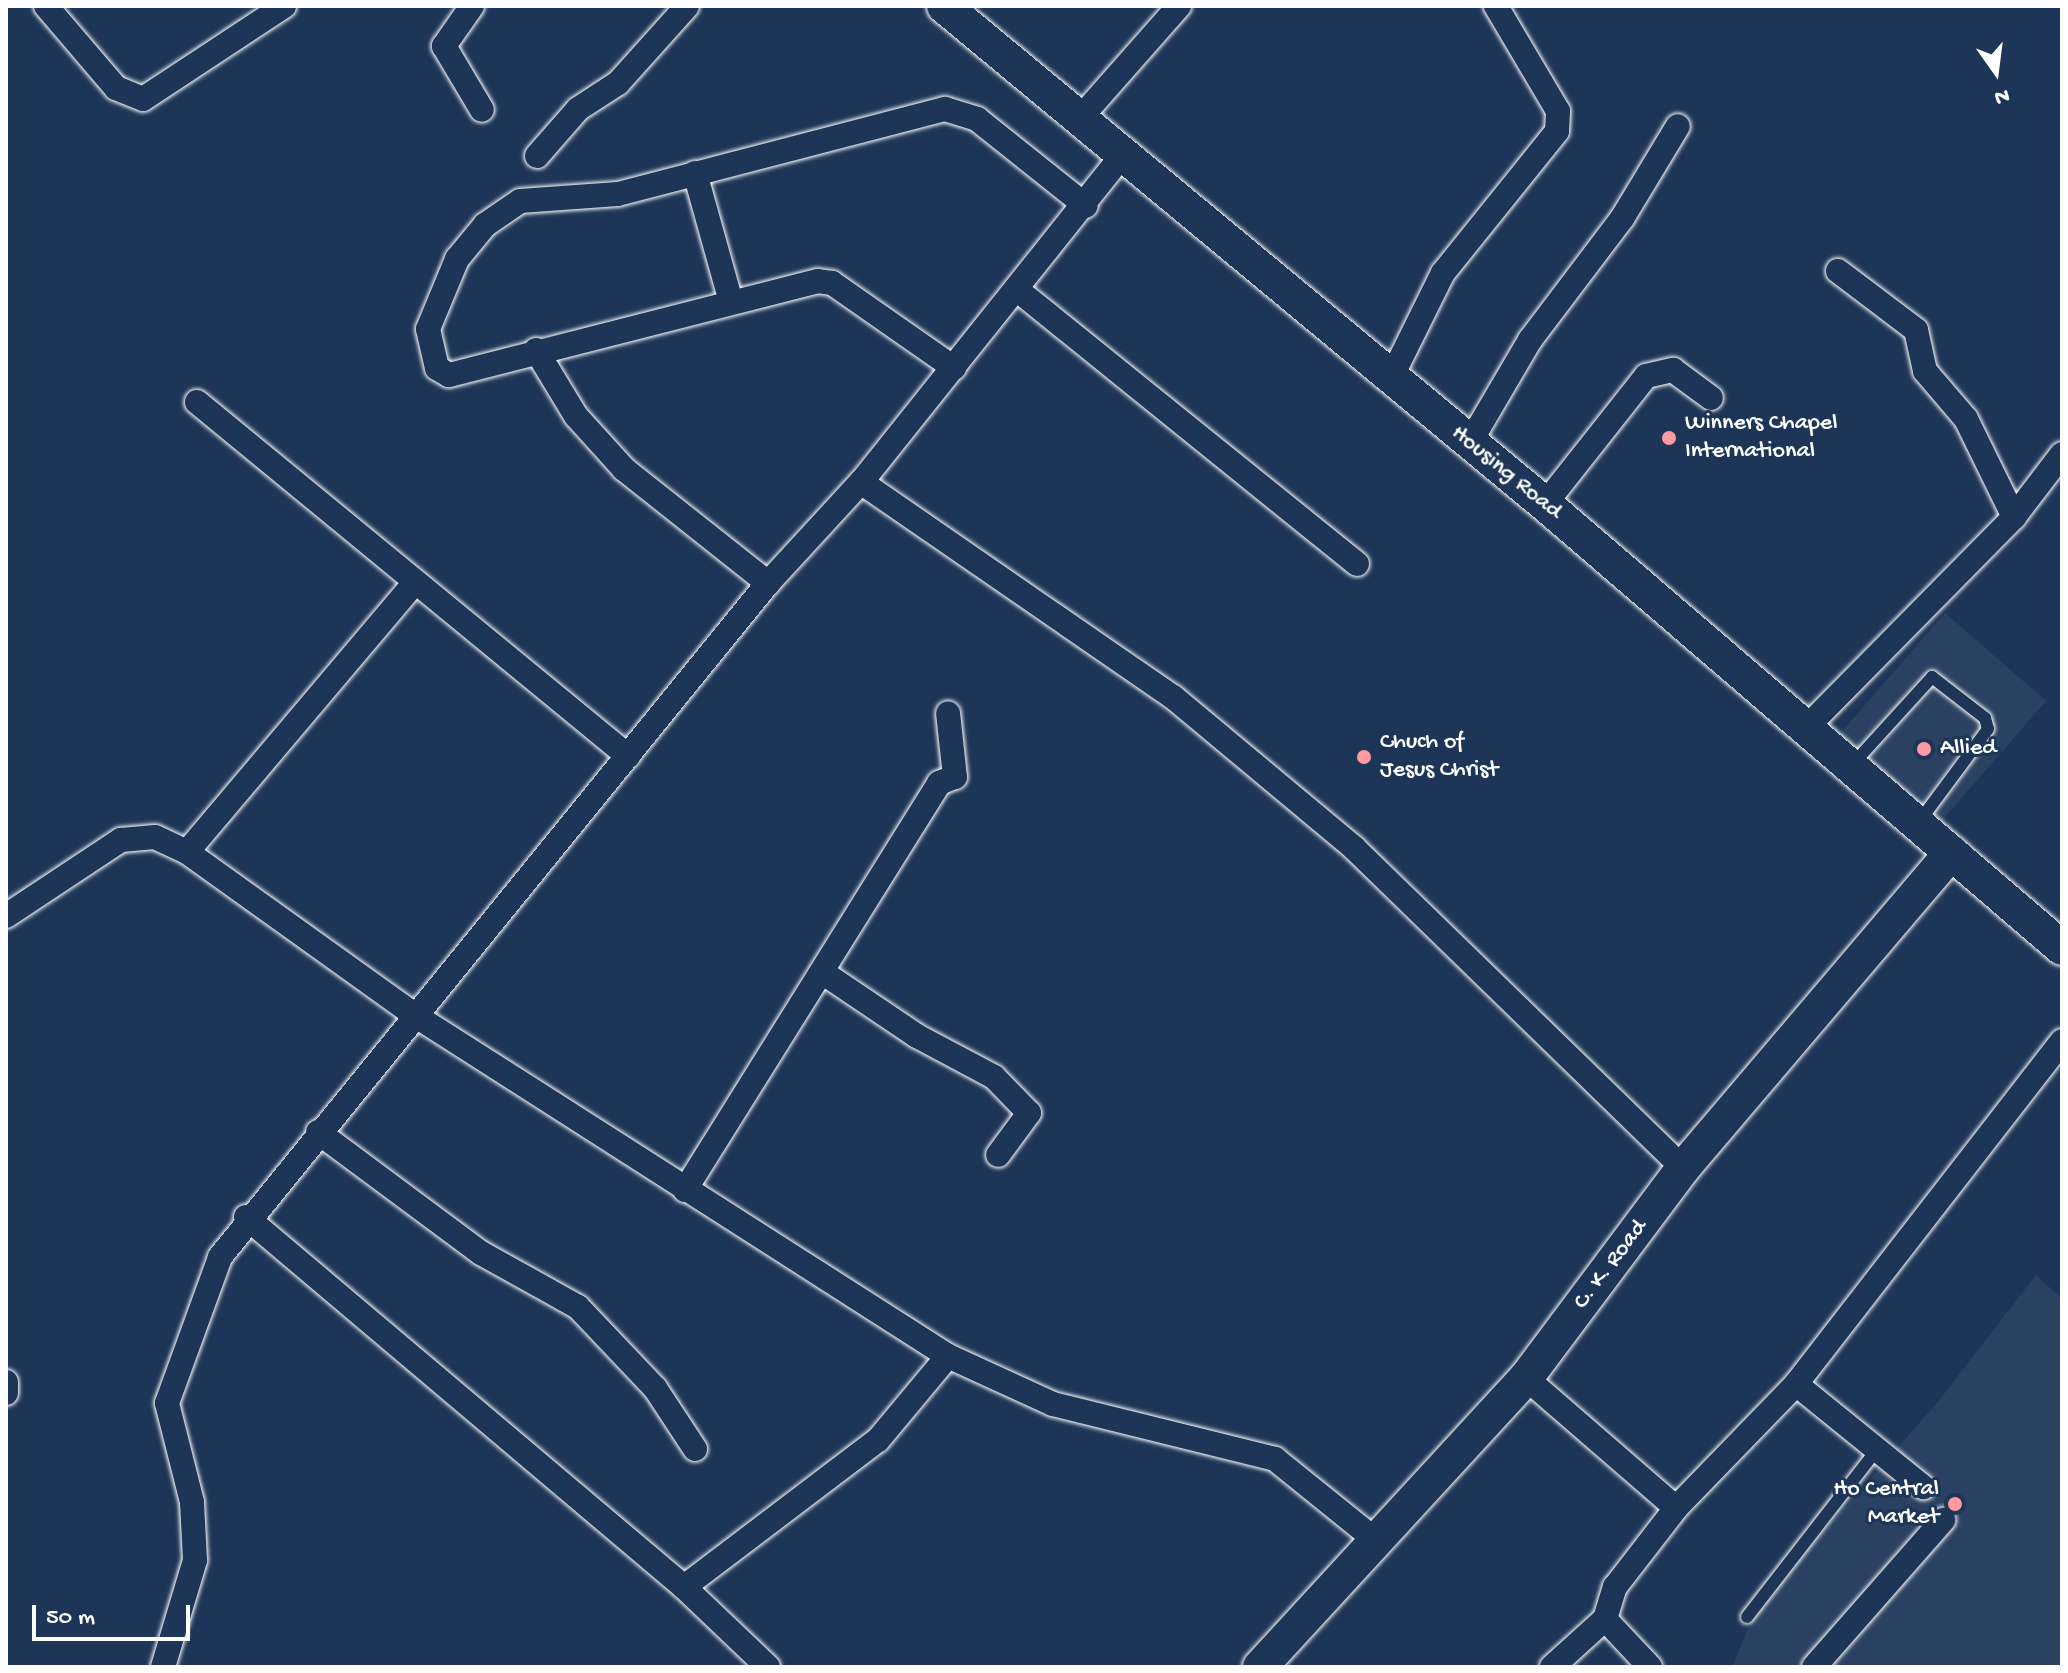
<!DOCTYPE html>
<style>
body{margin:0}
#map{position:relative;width:2068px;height:1673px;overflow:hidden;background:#1d3557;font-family:"Gochi Hand",sans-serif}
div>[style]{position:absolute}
.built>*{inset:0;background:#2a4161;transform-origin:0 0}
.roads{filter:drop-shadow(0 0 2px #fff) drop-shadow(0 0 2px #fff)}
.lane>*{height:12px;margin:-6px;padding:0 6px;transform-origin:6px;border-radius:6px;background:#1d3557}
.street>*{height:24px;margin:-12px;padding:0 12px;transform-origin:12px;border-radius:12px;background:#1d3557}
.secondary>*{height:34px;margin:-17px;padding:0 17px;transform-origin:17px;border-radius:17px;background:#1d3557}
.dots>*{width:22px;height:22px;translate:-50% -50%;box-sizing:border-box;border:4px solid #1d3557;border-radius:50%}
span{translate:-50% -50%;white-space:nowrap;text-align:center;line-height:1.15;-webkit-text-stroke:6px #1d3557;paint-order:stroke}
.poi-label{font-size:24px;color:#fff}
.left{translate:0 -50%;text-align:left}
.right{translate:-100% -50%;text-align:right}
.street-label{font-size:24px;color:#fff}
.frame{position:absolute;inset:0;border:8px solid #fff;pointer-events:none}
.north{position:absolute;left:1956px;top:32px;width:80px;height:80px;-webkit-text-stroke:6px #1d3557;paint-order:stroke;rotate:166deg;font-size:22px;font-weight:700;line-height:32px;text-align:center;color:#fff}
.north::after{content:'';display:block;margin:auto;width:28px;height:36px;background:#fff;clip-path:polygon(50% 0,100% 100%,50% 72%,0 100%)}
.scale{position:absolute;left:32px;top:1605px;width:158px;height:36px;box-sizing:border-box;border:4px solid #fff;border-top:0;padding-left:10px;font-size:24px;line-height:28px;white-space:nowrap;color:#fff;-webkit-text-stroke:6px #1d3557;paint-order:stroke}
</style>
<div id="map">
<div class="built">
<i style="left:1945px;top:613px;width:134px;height:169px;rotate:41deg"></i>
<i style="clip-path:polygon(2036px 1275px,2062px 1299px,2062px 1667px,1732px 1667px,1758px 1606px,1937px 1403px)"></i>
</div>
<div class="roads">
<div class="lane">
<i style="left:1852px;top:765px;width:119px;rotate:-47.7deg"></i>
<i style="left:1932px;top:677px;width:67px;rotate:37.7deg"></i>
<i style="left:1985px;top:718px;width:11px;rotate:75deg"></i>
<i style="left:1988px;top:729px;width:116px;rotate:126.6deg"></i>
<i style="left:1747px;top:1617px;width:209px;rotate:-52.2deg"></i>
</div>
<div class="street">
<i style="left:46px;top:6px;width:108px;rotate:49.5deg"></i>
<i style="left:116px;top:88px;width:29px;rotate:22deg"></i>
<i style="left:143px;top:99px;width:169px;rotate:-33.4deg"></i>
<i style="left:472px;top:6px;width:49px;rotate:125deg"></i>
<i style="left:444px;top:46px;width:74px;rotate:59.3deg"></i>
<i style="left:1082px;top:116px;width:147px;rotate:-48.6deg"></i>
<i style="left:1124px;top:153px;width:421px;rotate:128.6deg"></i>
<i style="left:861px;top:482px;width:379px;rotate:34.6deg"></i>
<i style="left:1173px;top:697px;width:236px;rotate:39.8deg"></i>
<i style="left:1354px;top:848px;width:459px;rotate:44.2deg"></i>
<i style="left:537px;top:156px;width:62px;rotate:-48.9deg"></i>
<i style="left:578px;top:109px;width:48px;rotate:-33deg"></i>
<i style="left:618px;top:83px;width:103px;rotate:-48.1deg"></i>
<i style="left:695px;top:173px;width:130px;rotate:74.4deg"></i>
<i style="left:1838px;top:271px;width:98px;rotate:37.1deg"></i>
<i style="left:1916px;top:330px;width:42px;rotate:77.6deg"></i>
<i style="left:1925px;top:371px;width:63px;rotate:49.5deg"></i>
<i style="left:1966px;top:419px;width:109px;rotate:63.9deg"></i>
<i style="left:1020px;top:292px;width:433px;rotate:38.9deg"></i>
<i style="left:536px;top:350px;width:77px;rotate:58.8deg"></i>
<i style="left:576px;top:416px;width:72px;rotate:47.8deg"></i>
<i style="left:624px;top:469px;width:184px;rotate:38.4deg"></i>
<i style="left:954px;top:368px;width:149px;rotate:-145.1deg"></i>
<i style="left:832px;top:283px;width:14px;rotate:-172deg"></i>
<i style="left:818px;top:281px;width:381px;rotate:165.7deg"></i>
<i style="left:449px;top:375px;width:14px;rotate:-150deg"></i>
<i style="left:437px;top:368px;width:40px;rotate:-103deg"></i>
<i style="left:428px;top:329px;width:76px;rotate:-67.5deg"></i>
<i style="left:457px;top:259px;width:44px;rotate:-50.5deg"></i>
<i style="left:485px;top:225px;width:42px;rotate:-34.4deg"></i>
<i style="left:520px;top:201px;width:98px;rotate:-4.1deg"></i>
<i style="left:618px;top:194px;width:338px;rotate:-14.6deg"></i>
<i style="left:945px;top:109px;width:34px;rotate:17deg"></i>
<i style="left:977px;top:119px;width:139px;rotate:38.6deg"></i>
<i style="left:1391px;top:378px;width:117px;rotate:-63.7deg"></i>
<i style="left:1443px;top:273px;width:182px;rotate:-51.2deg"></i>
<i style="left:1557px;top:131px;width:20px;rotate:-87deg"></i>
<i style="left:1558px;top:111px;width:122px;rotate:-120.6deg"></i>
<i style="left:197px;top:402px;width:558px;rotate:39.4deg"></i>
<i style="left:1469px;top:444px;width:121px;rotate:-59.6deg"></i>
<i style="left:1530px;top:340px;width:154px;rotate:-52.9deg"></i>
<i style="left:1623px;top:217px;width:106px;rotate:-58.9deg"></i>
<i style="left:1545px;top:504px;width:163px;rotate:-51.7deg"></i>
<i style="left:1646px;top:376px;width:28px;rotate:-13deg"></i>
<i style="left:1673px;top:370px;width:47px;rotate:36.4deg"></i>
<i style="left:1804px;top:730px;width:299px;rotate:-45.4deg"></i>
<i style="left:2014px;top:517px;width:79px;rotate:-52.7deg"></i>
<i style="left:187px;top:852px;width:350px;rotate:-49.8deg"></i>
<i style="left:6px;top:916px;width:138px;rotate:-33.5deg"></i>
<i style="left:121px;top:840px;width:34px;rotate:-5deg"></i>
<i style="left:155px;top:837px;width:35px;rotate:25deg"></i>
<i style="left:187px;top:852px;width:282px;rotate:35.6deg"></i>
<i style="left:416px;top:1016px;width:631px;rotate:32.58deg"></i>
<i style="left:948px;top:1356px;width:115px;rotate:24.6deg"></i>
<i style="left:1053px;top:1404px;width:229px;rotate:13.9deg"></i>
<i style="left:1275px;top:1459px;width:126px;rotate:38.9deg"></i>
<i style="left:822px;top:972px;width:115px;rotate:34deg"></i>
<i style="left:917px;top:1036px;width:87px;rotate:28deg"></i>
<i style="left:994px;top:1077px;width:50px;rotate:45.8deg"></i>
<i style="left:1029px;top:1113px;width:52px;rotate:126.4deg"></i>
<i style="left:318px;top:1132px;width:203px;rotate:36.6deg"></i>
<i style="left:481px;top:1253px;width:111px;rotate:29.1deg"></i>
<i style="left:578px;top:1307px;width:112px;rotate:46.5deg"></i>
<i style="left:655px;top:1388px;width:73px;rotate:56.7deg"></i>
<i style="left:685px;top:1190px;width:480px;rotate:-58deg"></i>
<i style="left:939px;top:783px;width:17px;rotate:-21deg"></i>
<i style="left:955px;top:777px;width:64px;rotate:-96.2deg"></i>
<i style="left:246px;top:1217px;width:573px;rotate:40.19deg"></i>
<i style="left:684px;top:1587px;width:116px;rotate:43.6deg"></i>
<i style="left:1526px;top:1378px;width:198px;rotate:40.9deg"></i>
<i style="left:6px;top:1382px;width:11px;rotate:90deg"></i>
<i style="left:1796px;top:1384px;width:434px;rotate:-52.2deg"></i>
<i style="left:684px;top:1587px;width:243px;rotate:-37.2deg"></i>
<i style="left:878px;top:1440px;width:109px;rotate:-50.2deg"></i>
<i style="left:163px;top:1667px;width:112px;rotate:-73.3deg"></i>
<i style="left:195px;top:1560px;width:58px;rotate:-93deg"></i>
<i style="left:192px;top:1502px;width:102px;rotate:-104.2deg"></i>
<i style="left:167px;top:1403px;width:155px;rotate:-70deg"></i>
<i style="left:220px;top:1257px;width:869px;rotate:-50.89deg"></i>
<i style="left:768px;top:583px;width:137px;rotate:-47.4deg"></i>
<i style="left:1552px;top:1667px;width:72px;rotate:-42.2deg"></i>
<i style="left:1650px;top:1667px;width:66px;rotate:-133.2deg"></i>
<i style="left:1605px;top:1619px;width:34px;rotate:-73deg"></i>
<i style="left:1615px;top:1587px;width:100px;rotate:-52.3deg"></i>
<i style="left:1676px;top:1508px;width:173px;rotate:-45.9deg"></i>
<i style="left:1796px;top:1384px;width:164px;rotate:39deg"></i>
<i style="left:1814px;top:1667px;width:196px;rotate:-48.7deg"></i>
</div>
<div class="secondary">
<i style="left:944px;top:6px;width:781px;rotate:39.65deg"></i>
<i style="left:1545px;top:504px;width:681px;rotate:40.66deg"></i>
<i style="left:1260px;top:1667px;width:393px;rotate:-47.4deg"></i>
<i style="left:1526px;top:1378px;width:262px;rotate:-53.2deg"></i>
<i style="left:1683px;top:1168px;width:414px;rotate:-49.6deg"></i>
</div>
</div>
<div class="dots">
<i style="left:1669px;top:438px;background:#ff9aa2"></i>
<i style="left:1924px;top:749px;background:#ff9aa2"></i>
<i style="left:1364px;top:757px;background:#ff9aa2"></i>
<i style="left:1955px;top:1504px;background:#ff9aa2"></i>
</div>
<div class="poi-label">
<span class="left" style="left:1685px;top:438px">Winners Chapel<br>International</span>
<span class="left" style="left:1380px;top:757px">Chuch of<br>Jesus Christ</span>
<span class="left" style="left:1940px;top:749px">Allied</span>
<span class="right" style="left:1939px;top:1504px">Ho Central<br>Market</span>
</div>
<div class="street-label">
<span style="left:1506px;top:473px;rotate:39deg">Housing Road</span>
<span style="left:1611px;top:1265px;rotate:-53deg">C. K. Road</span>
</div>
<div class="frame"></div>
<div class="north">N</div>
<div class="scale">50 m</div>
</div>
